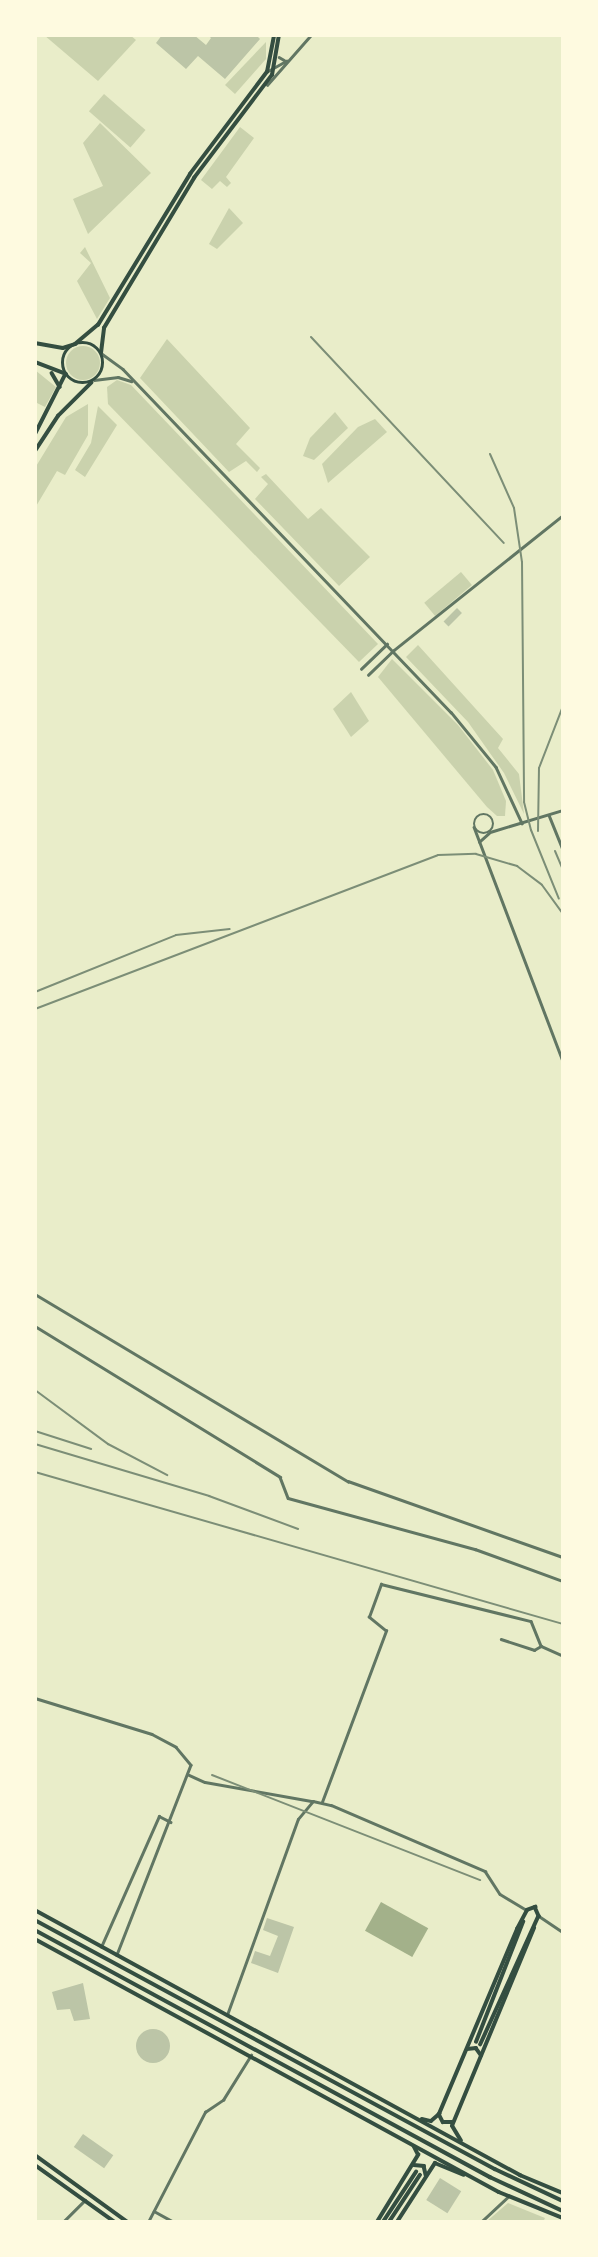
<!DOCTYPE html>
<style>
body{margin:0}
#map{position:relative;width:598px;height:2257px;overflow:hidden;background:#e9edc9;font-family:Poppins,sans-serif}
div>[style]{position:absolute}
.green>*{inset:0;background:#cad2ad;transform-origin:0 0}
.round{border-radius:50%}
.water>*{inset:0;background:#a3b18a;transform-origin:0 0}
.building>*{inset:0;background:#bcc5a7;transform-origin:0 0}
.minor>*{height:2.5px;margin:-1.25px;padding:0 1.25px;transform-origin:1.25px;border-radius:1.25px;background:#617663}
.tertiary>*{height:2.5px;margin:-1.25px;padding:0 1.25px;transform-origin:1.25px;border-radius:1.25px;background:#617663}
.tertiary>.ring{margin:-1.25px;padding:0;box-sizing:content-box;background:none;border:2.5px solid #617663;border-radius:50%}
.secondary>*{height:3.5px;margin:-1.75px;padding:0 1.75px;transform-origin:1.75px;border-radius:1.75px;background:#344e41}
.secondary>.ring{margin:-1.75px;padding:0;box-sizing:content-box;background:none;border:3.5px solid #344e41;border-radius:50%}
.trunk>*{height:3.5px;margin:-1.75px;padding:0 1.75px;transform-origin:1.75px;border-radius:1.75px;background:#344e41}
.rail>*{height:2px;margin:-1px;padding:0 1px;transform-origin:1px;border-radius:1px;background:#7c8e77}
span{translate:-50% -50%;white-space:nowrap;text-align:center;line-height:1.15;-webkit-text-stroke:5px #fefae0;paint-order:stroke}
.frame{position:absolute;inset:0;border:37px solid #fefae0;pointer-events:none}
</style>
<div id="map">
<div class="green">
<i style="clip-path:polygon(44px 35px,130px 35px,136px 40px,98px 81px)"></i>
<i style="clip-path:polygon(266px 42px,266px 59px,235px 94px,225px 85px)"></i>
<i style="left:104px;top:94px;width:55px;height:23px;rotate:41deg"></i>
<i style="clip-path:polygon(100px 123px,151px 173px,88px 234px,73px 199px,103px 186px,83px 143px)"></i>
<i style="clip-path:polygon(240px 127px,254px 138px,226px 177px,231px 183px,227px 187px,220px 181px,212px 189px,201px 180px)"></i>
<i style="clip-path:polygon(229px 208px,243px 223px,217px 249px,209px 244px)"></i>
<i style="clip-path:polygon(85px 247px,110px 298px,97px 319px,77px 281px,91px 263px,80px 253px)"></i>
<i style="clip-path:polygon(167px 339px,250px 428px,236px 444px,260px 468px,257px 472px,246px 461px,229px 472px,140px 378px)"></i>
<i class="round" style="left:66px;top:346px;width:34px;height:34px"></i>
<i style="clip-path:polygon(35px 370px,56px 387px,45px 407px,35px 402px)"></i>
<i style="clip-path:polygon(117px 380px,131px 385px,378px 644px,359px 662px,108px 404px,107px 387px)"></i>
<i style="clip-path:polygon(88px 404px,88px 435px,65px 475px,57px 471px,35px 508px,35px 468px,66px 417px)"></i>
<i style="clip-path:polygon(98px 406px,117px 425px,85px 477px,75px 470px,91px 443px)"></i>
<i style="clip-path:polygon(335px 412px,348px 428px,314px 460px,303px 456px,310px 438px)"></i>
<i style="clip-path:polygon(375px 419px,387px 432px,328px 483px,322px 464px,358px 427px)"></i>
<i style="clip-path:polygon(266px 474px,308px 519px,321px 508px,370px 557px,339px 586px,255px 499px,268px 484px,261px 477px)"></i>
<i style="left:461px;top:572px;width:17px;height:48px;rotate:50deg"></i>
<i style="clip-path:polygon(418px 645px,503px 739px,498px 748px,519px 774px,524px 814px,504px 773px,468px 722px,406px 657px)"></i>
<i style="clip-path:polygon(392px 659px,458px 725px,493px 770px,506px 801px,505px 816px,497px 816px,487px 807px,378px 677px)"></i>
<i style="clip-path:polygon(351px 692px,369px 721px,351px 737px,333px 709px)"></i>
<i style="clip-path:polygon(508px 2203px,545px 2218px,543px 2222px,486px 2222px)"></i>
</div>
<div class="water">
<i style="left:381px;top:1902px;width:54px;height:33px;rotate:29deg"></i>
</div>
<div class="building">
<i style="clip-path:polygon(162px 35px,194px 35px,206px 45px,211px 38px,208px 35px,256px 35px,260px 39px,225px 79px,198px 56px,186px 69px,156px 43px)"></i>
<i style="left:457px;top:608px;width:7px;height:19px;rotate:45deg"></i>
<i style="clip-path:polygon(267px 1918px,294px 1927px,278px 1973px,251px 1963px,255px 1951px,270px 1956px,278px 1936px,263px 1930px)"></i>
<i style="clip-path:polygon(83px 1983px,90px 2019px,74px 2021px,70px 2009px,57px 2010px,52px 1992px)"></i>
<i class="round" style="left:136px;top:2029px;width:34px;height:34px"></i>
<i style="left:83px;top:2134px;width:37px;height:16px;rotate:35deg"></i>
<i style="left:440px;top:2178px;width:25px;height:26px;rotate:32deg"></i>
</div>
<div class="minor">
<i style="left:279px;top:57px;width:6px;rotate:31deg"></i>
<i style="left:268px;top:71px;width:21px;rotate:-29deg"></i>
<i style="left:267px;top:85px;width:67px;rotate:-48.7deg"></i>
<i style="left:361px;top:669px;width:36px;rotate:-44deg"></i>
<i style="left:368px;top:675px;width:35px;rotate:-44deg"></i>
<i style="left:549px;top:815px;width:37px;rotate:68deg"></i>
<i style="left:474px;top:827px;width:250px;rotate:69.2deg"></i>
<i style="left:479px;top:842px;width:13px;rotate:-42deg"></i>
<i style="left:35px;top:1294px;width:365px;rotate:30.9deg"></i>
<i style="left:348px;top:1481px;width:228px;rotate:19.5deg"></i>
<i style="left:35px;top:1326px;width:288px;rotate:31.6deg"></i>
<i style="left:280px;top:1477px;width:22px;rotate:69deg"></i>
<i style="left:288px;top:1498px;width:194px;rotate:15.3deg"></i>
<i style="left:475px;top:1549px;width:94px;rotate:20deg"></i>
<i style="left:501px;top:1639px;width:35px;rotate:18deg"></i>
<i style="left:534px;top:1650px;width:8px;rotate:-30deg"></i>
<i style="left:35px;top:1698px;width:122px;rotate:17.1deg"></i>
<i style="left:152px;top:1734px;width:27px;rotate:28deg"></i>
<i style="left:176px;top:1747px;width:23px;rotate:50deg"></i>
<i style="left:191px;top:1765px;width:204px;rotate:111.3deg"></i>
<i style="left:189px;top:1775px;width:17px;rotate:24deg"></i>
<i style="left:205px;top:1782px;width:109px;rotate:10.1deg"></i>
<i style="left:322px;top:1802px;width:183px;rotate:-69.5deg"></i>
<i style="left:386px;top:1631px;width:22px;rotate:-141deg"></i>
<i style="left:369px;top:1617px;width:35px;rotate:-70deg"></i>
<i style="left:381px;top:1584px;width:154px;rotate:13.9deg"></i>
<i style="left:531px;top:1621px;width:27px;rotate:68deg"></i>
<i style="left:541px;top:1646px;width:24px;rotate:24deg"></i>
<i style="left:539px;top:1916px;width:29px;rotate:34deg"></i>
<i style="left:101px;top:1947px;width:143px;rotate:-66.1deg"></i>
<i style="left:159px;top:1816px;width:13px;rotate:27deg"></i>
<i style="left:227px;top:2015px;width:208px;rotate:-70.1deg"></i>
<i style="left:298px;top:1819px;width:23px;rotate:-50deg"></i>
<i style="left:313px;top:1801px;width:18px;rotate:13deg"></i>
<i style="left:331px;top:1805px;width:168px;rotate:23.2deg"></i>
<i style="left:485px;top:1871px;width:27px;rotate:57deg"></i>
<i style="left:500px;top:1894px;width:31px;rotate:31deg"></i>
<i style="left:154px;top:2211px;width:23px;rotate:29deg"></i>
<i style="left:63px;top:2222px;width:31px;rotate:-45deg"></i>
<i style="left:148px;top:2222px;width:124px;rotate:-62.6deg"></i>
<i style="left:205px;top:2112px;width:22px;rotate:-34deg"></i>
<i style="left:223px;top:2100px;width:53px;rotate:-58.1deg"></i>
<i style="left:481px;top:2222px;width:38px;rotate:-43deg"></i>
</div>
<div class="tertiary">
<i style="left:101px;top:353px;width:27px;rotate:36deg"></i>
<i style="left:123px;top:369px;width:475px;rotate:46.3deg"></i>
<i style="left:451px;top:712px;width:71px;rotate:50.7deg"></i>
<i style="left:496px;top:767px;width:62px;rotate:65.1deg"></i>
<i style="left:94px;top:380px;width:24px;rotate:-7deg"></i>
<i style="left:118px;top:377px;width:14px;rotate:17deg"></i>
<i style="left:394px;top:650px;width:216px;rotate:-38.6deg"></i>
<i class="ring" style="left:474px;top:814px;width:17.5px;height:17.5px"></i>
<i style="left:490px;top:832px;width:76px;rotate:-16.8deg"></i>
</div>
<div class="secondary">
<i class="ring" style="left:63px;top:343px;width:36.5px;height:36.5px"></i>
<i style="left:35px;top:343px;width:28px;rotate:10deg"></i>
<i style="left:63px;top:348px;width:13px;rotate:-18deg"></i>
<i style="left:75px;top:344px;width:30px;rotate:-40deg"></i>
<i style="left:98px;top:325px;width:177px;rotate:-58.6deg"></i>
<i style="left:190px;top:174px;width:128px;rotate:-53deg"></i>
<i style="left:267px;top:72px;width:38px;rotate:-79deg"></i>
<i style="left:35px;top:345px;width:10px;rotate:90deg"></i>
<i style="left:101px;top:353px;width:25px;rotate:-83deg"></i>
<i style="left:104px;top:328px;width:175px;rotate:-59deg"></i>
<i style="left:194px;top:178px;width:129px;rotate:-52.9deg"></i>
<i style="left:272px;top:75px;width:41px;rotate:-80.1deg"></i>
<i style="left:35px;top:362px;width:33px;rotate:21deg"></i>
<i style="left:66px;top:374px;width:68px;rotate:116.9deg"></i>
<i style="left:52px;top:373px;width:16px;rotate:60deg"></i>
<i style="left:35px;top:451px;width:42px;rotate:-56.7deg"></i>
<i style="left:58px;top:416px;width:47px;rotate:-45deg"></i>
<i style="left:35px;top:1910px;width:553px;rotate:28.65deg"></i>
<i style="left:520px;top:2175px;width:47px;rotate:22.7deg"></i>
<i style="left:35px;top:1939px;width:528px;rotate:28.6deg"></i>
<i style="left:499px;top:2192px;width:69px;rotate:22.1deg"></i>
<i style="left:476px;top:2042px;width:129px;rotate:-68.6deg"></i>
<i style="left:467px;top:2049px;width:9px;rotate:-6deg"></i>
<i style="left:476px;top:2048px;width:9px;rotate:54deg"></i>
<i style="left:439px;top:2114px;width:9px;rotate:63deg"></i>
<i style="left:443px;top:2122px;width:9px"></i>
<i style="left:422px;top:2119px;width:9px;rotate:13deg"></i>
<i style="left:431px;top:2121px;width:11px;rotate:-41deg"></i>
<i style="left:439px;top:2114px;width:201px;rotate:-67.1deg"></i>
<i style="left:517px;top:1929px;width:21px;rotate:-62deg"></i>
<i style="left:527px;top:1910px;width:9px;rotate:-21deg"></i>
<i style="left:535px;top:1907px;width:10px;rotate:66deg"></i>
<i style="left:539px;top:1916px;width:141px;rotate:114.4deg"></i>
<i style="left:461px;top:2141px;width:17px;rotate:-121deg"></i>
<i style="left:452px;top:2126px;width:214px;rotate:-67.5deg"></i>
<i style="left:35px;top:2155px;width:115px;rotate:35.8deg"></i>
<i style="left:35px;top:2165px;width:98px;rotate:35.5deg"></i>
<i style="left:414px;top:2165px;width:10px;rotate:6deg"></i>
<i style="left:424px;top:2166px;width:9px;rotate:77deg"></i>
<i style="left:377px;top:2222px;width:79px;rotate:-58.5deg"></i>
<i style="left:418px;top:2155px;width:9px;rotate:-117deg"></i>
<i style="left:383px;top:2222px;width:60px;rotate:-56.6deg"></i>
<i style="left:389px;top:2222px;width:56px;rotate:-56.6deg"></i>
<i style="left:397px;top:2222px;width:70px;rotate:-57.2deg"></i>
<i style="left:435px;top:2163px;width:31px;rotate:22deg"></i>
</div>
<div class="trunk">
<i style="left:35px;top:1920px;width:523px;rotate:28.43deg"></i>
<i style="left:495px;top:2169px;width:75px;rotate:25.2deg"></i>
<i style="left:35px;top:1930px;width:518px;rotate:28.5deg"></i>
<i style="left:490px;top:2177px;width:81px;rotate:25deg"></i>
</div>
<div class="rail">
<i style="left:311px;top:337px;width:282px;rotate:46.9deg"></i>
<i style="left:490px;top:454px;width:59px;rotate:66deg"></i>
<i style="left:514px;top:508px;width:55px;rotate:81.6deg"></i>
<i style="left:522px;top:562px;width:240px;rotate:89.5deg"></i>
<i style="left:524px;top:802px;width:29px;rotate:76deg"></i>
<i style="left:531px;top:830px;width:74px;rotate:67.9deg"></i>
<i style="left:538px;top:831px;width:63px;rotate:-89.1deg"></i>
<i style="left:539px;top:768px;width:66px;rotate:-68.8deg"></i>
<i style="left:555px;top:851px;width:21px;rotate:67deg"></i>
<i style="left:35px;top:992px;width:152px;rotate:-22deg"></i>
<i style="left:176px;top:935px;width:54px;rotate:-6.3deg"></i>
<i style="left:35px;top:1009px;width:431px;rotate:-20.9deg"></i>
<i style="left:438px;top:855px;width:38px;rotate:-2deg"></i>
<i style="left:476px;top:854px;width:43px;rotate:16.3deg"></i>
<i style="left:517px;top:866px;width:31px;rotate:37deg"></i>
<i style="left:542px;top:885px;width:36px;rotate:54deg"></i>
<i style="left:35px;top:1390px;width:91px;rotate:36.5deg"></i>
<i style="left:108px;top:1444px;width:67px;rotate:27.7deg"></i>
<i style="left:35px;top:1431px;width:59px;rotate:17.8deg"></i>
<i style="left:35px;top:1444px;width:182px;rotate:16.6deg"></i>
<i style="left:209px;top:1496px;width:95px;rotate:20.3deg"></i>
<i style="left:35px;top:1472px;width:549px;rotate:16.06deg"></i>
<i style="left:212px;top:1775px;width:288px;rotate:21.4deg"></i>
</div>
<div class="frame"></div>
</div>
